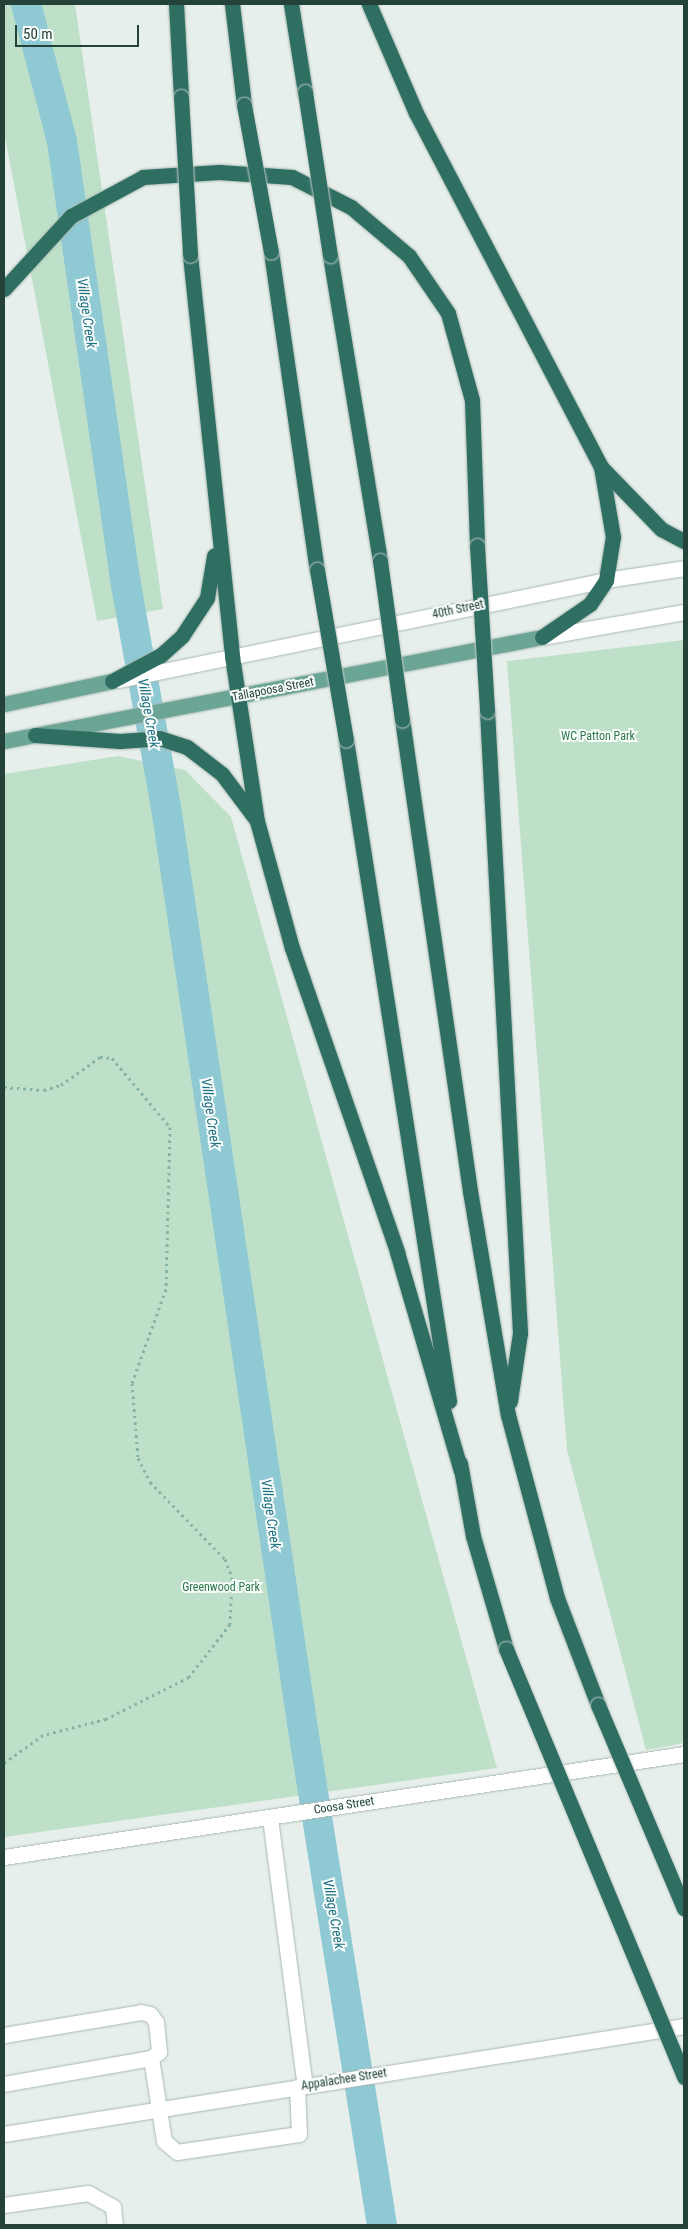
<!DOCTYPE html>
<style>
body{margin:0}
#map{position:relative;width:688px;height:2229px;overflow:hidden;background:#e6efeb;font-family:"Roboto Condensed",sans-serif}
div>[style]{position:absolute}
.green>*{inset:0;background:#bfe0c8}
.river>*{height:30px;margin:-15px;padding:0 15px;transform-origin:15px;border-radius:15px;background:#8ec9d4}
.path>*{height:3px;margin-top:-1.5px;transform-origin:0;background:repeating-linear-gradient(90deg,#86b3a5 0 2.5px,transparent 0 6.5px)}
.roads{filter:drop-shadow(0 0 1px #a8b8b2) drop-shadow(0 0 1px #a8b8b2)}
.minor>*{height:15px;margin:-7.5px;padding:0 7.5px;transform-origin:7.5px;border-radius:7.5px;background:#fff}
.major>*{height:15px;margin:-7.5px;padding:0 7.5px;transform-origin:7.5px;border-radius:7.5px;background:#6aa596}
.highway>*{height:15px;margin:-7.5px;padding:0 7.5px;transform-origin:7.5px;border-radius:7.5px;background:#2f6f62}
.bridges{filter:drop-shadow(0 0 1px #c2cac8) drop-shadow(0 0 1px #c2cac8)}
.highway-bridge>*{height:15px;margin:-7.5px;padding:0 7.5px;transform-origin:7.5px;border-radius:7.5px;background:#2f6f62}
span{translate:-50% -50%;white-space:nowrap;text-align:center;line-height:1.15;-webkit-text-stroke:4px #f7fbf9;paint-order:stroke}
.street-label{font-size:12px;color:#24423a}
.park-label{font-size:12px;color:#2d7a4b}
.water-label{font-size:14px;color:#1c6f80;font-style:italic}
.frame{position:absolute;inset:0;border:5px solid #24423a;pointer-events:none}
.scale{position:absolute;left:15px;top:25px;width:124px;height:22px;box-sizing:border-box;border:2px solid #24423a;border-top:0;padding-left:6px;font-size:15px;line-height:18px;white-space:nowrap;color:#24423a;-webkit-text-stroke:4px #f7fbf9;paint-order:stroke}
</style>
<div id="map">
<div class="green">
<i style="clip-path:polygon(4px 4px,75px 4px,163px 609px,97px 621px,4px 132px)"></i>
<i style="clip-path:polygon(684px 640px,684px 1743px,646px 1750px,567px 1450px,507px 661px)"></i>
<i style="clip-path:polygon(118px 756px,185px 770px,231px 817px,497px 1768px,4px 1837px,4px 774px)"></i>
</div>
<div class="river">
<i style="left:26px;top:4px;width:142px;rotate:75.3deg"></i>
<i style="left:62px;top:141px;width:449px;rotate:81.8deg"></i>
<i style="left:126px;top:585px;width:226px;rotate:79.8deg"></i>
<i style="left:166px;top:807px;width:926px;rotate:81.55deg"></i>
<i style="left:302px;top:1723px;width:508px;rotate:80.95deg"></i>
</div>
<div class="path">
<i style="left:4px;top:1087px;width:40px;rotate:4.3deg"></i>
<i style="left:44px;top:1090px;width:18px;rotate:-16deg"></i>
<i style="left:61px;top:1085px;width:48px;rotate:-35.7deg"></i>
<i style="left:100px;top:1057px;width:12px;rotate:5deg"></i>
<i style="left:112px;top:1058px;width:90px;rotate:50deg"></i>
<i style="left:170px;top:1127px;width:162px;rotate:91.4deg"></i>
<i style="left:166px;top:1289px;width:100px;rotate:109.9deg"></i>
<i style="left:132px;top:1383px;width:75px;rotate:85.4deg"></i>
<i style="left:138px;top:1458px;width:27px;rotate:63deg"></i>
<i style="left:150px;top:1482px;width:107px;rotate:45.8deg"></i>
<i style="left:225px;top:1559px;width:19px;rotate:69deg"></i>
<i style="left:232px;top:1577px;width:47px;rotate:92.4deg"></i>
<i style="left:230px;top:1624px;width:67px;rotate:127.7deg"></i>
<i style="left:189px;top:1677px;width:93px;rotate:153.2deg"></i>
<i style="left:106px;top:1719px;width:65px;rotate:165.7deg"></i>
<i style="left:43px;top:1735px;width:48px;rotate:144.3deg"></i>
</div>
<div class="roads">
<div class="minor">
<i style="left:542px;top:637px;width:144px;rotate:-10deg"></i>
<i style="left:119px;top:680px;width:497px;rotate:-11.6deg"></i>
<i style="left:606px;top:580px;width:79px;rotate:-8.7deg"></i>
<i style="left:270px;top:1818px;width:270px;rotate:82.6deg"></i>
<i style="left:4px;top:1857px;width:688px;rotate:-8.61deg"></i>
<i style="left:4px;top:2035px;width:139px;rotate:-9.5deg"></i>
<i style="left:141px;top:2012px;width:9px;rotate:13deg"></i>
<i style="left:150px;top:2014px;width:10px;rotate:53deg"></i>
<i style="left:156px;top:2022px;width:30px;rotate:84deg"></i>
<i style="left:159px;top:2052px;width:10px;rotate:143deg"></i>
<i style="left:151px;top:2058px;width:149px;rotate:170deg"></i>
<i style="left:151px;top:2058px;width:84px;rotate:81.1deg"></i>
<i style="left:164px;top:2141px;width:17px;rotate:40deg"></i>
<i style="left:177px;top:2152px;width:123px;rotate:-8.4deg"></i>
<i style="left:299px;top:2134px;width:47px;rotate:-92.4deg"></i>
<i style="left:4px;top:2134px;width:689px;rotate:-9.02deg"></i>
<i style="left:4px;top:2205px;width:85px;rotate:-8.1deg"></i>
<i style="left:88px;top:2193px;width:29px;rotate:29deg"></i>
<i style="left:113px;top:2207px;width:18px;rotate:84deg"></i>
</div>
<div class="major">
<i style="left:4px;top:704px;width:110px;rotate:-12deg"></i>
<i style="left:4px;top:741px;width:548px;rotate:-10.94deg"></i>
</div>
<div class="highway">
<i style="left:176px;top:4px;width:93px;rotate:86.9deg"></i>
<i style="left:232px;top:4px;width:102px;rotate:83.2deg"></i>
<i style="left:291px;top:4px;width:89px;rotate:81deg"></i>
<i style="left:369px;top:4px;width:119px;rotate:66.7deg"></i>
<i style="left:416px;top:113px;width:399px;rotate:62.4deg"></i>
<i style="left:601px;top:467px;width:86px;rotate:45.9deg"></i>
<i style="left:661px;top:529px;width:26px;rotate:28deg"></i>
<i style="left:271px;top:252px;width:321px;rotate:81.8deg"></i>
<i style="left:190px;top:255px;width:403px;rotate:84deg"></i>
<i style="left:232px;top:656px;width:167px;rotate:81.4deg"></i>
<i style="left:257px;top:821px;width:132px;rotate:74.6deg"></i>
<i style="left:292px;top:948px;width:322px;rotate:70.9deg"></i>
<i style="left:397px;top:1252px;width:228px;rotate:73.7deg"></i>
<i style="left:330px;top:255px;width:310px;rotate:80.7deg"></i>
<i style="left:4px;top:289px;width:99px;rotate:-47.5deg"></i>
<i style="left:71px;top:216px;width:82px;rotate:-28.4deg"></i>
<i style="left:143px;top:177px;width:76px;rotate:-3.8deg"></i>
<i style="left:219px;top:172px;width:73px;rotate:3.9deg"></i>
<i style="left:292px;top:177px;width:66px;rotate:27deg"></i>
<i style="left:351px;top:207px;width:76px;rotate:40.2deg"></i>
<i style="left:409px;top:256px;width:69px;rotate:55.6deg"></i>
<i style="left:448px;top:313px;width:90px;rotate:74.6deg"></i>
<i style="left:472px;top:400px;width:146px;rotate:88deg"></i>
<i style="left:542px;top:637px;width:58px;rotate:-34.5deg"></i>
<i style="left:590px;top:604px;width:29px;rotate:-56deg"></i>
<i style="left:606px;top:580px;width:44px;rotate:-80.8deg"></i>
<i style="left:613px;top:537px;width:71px;rotate:-99.7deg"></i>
<i style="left:112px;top:681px;width:55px;rotate:-28deg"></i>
<i style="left:161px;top:655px;width:28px;rotate:-42deg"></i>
<i style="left:182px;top:636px;width:45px;rotate:-56.7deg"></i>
<i style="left:207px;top:598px;width:43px;rotate:-80.5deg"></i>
<i style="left:487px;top:711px;width:623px;rotate:86.96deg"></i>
<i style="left:520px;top:1333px;width:69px;rotate:98.4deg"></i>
<i style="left:402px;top:719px;width:477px;rotate:81.8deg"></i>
<i style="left:470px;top:1191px;width:227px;rotate:80.4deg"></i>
<i style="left:508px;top:1415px;width:189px;rotate:75deg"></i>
<i style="left:557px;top:1598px;width:115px;rotate:69deg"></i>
<i style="left:35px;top:735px;width:85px;rotate:4deg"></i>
<i style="left:120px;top:741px;width:39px;rotate:-4deg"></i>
<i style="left:159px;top:738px;width:29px;rotate:18deg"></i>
<i style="left:187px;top:747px;width:44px;rotate:37.6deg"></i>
<i style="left:222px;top:774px;width:55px;rotate:53.1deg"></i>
<i style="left:346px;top:740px;width:669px;rotate:81.14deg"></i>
<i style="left:460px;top:1463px;width:74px;rotate:79.9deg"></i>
<i style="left:473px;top:1536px;width:118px;rotate:73.7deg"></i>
</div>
</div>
<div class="bridges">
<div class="highway-bridge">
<i style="left:305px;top:92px;width:165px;rotate:81.3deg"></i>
<i style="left:181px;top:97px;width:158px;rotate:86.7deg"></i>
<i style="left:244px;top:105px;width:149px;rotate:79.6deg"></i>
<i style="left:477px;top:546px;width:165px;rotate:86.5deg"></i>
<i style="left:380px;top:561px;width:160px;rotate:82.1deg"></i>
<i style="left:317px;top:570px;width:172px;rotate:80.3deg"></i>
<i style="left:506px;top:1649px;width:464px;rotate:67.4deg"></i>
<i style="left:598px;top:1705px;width:221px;rotate:67.1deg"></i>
</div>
</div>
<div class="street-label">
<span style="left:458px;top:610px;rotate:-12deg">40th Street</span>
<span style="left:273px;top:690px;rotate:-11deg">Tallapoosa Street</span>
<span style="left:344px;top:1806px;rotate:-9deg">Coosa Street</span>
<span style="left:344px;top:2080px;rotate:-9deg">Appalachee Street</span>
</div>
<div class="park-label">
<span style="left:598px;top:737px">WC Patton Park</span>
<span style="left:221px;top:1588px">Greenwood Park</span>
</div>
<div class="water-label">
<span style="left:87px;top:313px;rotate:82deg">Village Creek</span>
<span style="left:149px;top:713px;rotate:80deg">Village Creek</span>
<span style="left:211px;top:1113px;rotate:82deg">Village Creek</span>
<span style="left:271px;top:1514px;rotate:82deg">Village Creek</span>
<span style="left:334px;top:1914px;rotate:80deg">Village Creek</span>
</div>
<div class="frame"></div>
<div class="scale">50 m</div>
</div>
